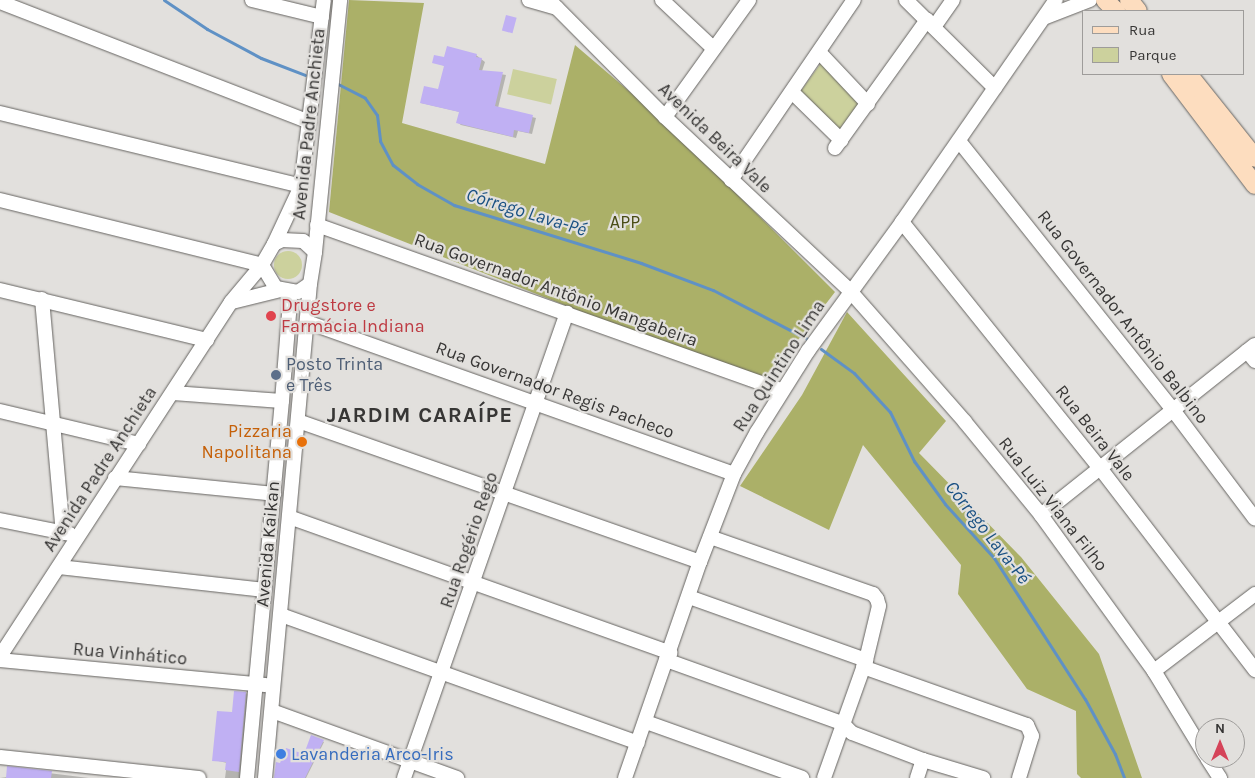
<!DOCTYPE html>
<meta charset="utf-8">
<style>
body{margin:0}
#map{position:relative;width:1255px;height:778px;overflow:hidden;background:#e2e0dd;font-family:Karla,sans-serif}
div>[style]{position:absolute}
.green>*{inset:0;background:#ccd19d;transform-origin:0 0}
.round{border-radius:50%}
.forest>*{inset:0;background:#abb068}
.shadow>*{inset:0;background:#0003}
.stream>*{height:3px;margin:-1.5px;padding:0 1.5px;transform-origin:1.5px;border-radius:1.5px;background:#5f91c5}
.building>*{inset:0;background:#c0b0f3;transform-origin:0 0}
.roads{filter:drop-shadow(0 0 1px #666461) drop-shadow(0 0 1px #666461)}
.minor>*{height:14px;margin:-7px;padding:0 7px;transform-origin:7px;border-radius:7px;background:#fff}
.major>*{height:18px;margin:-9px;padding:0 9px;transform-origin:9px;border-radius:9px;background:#fdddbf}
.dots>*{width:14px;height:14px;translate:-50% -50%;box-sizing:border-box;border:2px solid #e2e0dd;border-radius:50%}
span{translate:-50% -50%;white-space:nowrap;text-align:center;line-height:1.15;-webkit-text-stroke:4.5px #e2e0dd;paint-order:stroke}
.street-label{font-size:18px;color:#373635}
.park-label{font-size:18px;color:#494c15}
.health-label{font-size:18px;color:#be3a42}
.left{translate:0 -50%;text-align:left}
.service-label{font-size:18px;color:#4e5e75}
.food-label{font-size:18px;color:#c56008}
.right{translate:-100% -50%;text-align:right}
.shop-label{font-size:18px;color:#366cbe}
.water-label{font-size:19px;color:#1a5183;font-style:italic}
.district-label{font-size:22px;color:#373635;font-weight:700;letter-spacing:1px}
.legend{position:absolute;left:1082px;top:10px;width:162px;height:65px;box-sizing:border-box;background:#e2e0dd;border:1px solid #9e9c9a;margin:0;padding:6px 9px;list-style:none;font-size:15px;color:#373635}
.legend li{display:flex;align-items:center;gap:10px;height:25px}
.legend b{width:25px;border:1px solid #9e9c9a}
.north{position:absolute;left:1195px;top:718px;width:50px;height:50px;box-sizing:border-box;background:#e2e0dd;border:1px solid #9e9c9a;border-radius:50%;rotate:0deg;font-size:14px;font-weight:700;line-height:20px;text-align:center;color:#373635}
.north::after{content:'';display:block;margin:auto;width:18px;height:22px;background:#d54459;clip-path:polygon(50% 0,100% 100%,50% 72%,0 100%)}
</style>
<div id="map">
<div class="green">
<i style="clip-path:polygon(821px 63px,860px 102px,838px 131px,800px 92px)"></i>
<i style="left:513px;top:69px;width:45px;height:26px;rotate:13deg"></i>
<i class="round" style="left:274px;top:251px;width:28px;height:28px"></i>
</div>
<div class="forest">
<i style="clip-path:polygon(349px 0,424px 3px,402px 123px,545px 164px,575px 45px,664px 121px,835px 292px,764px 384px,329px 212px)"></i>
<i style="clip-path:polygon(847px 312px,946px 421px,919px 453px,1021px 557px,1099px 654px,1142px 778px,1081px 778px,1077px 774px,1076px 711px,1027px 689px,958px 594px,961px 565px,863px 445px,829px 530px,740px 486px,802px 395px)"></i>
</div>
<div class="shadow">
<i style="clip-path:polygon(476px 55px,485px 62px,482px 71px,506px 75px,498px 108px,536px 118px,532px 134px,518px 131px,516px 138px,461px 125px,457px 122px,460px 112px,421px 103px,439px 91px,445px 66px,434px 62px)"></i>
<i style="clip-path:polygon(246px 693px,249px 695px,241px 778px,225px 778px,227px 763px,214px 760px,233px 713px)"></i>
<i style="clip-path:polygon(312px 737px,324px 742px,306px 778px,276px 778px,304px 756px)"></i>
<i style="clip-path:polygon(8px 768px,89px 778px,0 778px,7px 777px)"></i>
</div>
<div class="stream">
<i style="left:164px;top:0;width:52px;rotate:34deg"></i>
<i style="left:207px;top:29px;width:61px;rotate:28.2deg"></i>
<i style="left:261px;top:58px;width:47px;rotate:21.1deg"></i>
<i style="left:338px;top:84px;width:30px;rotate:27deg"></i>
<i style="left:365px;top:98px;width:21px;rotate:55deg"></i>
<i style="left:377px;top:115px;width:26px;rotate:83deg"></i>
<i style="left:380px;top:141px;width:27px;rotate:62deg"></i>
<i style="left:393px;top:165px;width:31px;rotate:38deg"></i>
<i style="left:417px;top:184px;width:43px;rotate:29.6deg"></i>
<i style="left:454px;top:205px;width:196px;rotate:17.2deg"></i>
<i style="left:641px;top:263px;width:77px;rotate:20.6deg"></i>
<i style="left:713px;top:290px;width:106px;rotate:27.5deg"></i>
<i style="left:821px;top:349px;width:41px;rotate:36deg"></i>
<i style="left:854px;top:373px;width:53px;rotate:47.3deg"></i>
<i style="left:890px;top:412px;width:55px;rotate:63.9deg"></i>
<i style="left:914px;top:461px;width:53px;rotate:54.2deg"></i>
<i style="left:945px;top:504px;width:73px;rotate:47.8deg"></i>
<i style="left:994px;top:558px;width:168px;rotate:57.2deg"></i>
<i style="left:1085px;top:699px;width:63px;rotate:61.4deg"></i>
<i style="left:1115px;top:754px;width:26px;rotate:69deg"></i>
</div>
<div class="building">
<i style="left:506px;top:15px;width:11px;height:16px;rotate:15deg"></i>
<i style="clip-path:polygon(447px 46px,477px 54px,476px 57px,482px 58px,479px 70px,503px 72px,495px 106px,533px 115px,529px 133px,514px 130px,513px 137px,456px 123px,459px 112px,420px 103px,424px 86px,438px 89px,444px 66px,432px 63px,434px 55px,444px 57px)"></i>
<i style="clip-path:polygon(234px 691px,246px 692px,239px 772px,225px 770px,226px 762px,212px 761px,217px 711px,232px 712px)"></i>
<i style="clip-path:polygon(311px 735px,324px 740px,305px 778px,274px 778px,276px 762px,280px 763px,286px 748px,304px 754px)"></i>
<i style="clip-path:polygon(7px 766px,52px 771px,51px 778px,6px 778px)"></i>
</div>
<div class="roads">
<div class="minor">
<i style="left:252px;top:0;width:72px;rotate:13.7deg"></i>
<i style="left:529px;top:0;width:29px;rotate:16deg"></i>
<i style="left:549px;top:0;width:165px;rotate:45.2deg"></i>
<i style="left:665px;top:117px;width:254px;rotate:43.2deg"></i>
<i style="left:850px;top:291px;width:174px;rotate:48.7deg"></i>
<i style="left:965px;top:422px;width:120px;rotate:50.7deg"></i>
<i style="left:1041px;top:515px;width:193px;rotate:54.1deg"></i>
<i style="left:1154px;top:671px;width:98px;rotate:58.7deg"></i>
<i style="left:662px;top:0;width:71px;rotate:43.3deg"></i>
<i style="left:906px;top:0;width:125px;rotate:44.7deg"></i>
<i style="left:0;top:2px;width:332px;rotate:21.2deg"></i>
<i style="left:1046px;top:17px;width:47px;rotate:-21.1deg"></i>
<i style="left:934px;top:27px;width:33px;rotate:-55deg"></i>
<i style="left:820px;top:53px;width:70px;rotate:46.7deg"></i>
<i style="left:792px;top:92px;width:69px;rotate:44.4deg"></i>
<i style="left:0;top:113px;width:310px;rotate:13.6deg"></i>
<i style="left:665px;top:117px;width:144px;rotate:-54.3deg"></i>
<i style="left:959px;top:141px;width:344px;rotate:51.5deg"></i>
<i style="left:1173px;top:410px;width:136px;rotate:53deg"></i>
<i style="left:835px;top:148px;width:158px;rotate:-54.3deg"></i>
<i style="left:731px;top:180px;width:218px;rotate:-55.7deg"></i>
<i style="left:0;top:200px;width:270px;rotate:13.9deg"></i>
<i style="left:262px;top:265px;width:48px;rotate:130deg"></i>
<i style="left:231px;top:302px;width:424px;rotate:123.1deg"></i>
<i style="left:902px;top:222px;width:316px;rotate:51.2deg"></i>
<i style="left:1100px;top:468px;width:255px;rotate:52.5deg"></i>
<i style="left:317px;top:225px;width:494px;rotate:19.6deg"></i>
<i style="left:274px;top:244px;width:64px;rotate:-65deg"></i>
<i style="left:301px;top:186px;width:187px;rotate:-83deg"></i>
<i style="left:315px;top:252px;width:16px;rotate:-137deg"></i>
<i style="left:303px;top:241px;width:21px;rotate:-177deg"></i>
<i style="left:282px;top:240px;width:9px;rotate:153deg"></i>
<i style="left:274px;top:244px;width:24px;rotate:120deg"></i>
<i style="left:262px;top:265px;width:27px;rotate:59deg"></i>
<i style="left:276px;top:288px;width:22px;rotate:10deg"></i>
<i style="left:298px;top:292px;width:14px;rotate:-34deg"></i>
<i style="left:310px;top:284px;width:32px;rotate:-81deg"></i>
<i style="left:315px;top:252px;width:253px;rotate:-84.3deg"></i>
<i style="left:0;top:290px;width:213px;rotate:13.6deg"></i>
<i style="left:42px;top:299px;width:235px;rotate:84.9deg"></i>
<i style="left:232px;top:302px;width:49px;rotate:-14deg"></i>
<i style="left:307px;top:322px;width:453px;rotate:19.6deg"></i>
<i style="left:1247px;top:351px;width:13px;rotate:51deg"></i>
<i style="left:173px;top:393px;width:109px;rotate:4.2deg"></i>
<i style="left:0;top:411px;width:143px;rotate:13.4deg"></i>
<i style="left:298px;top:421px;width:426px;rotate:19.3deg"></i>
<i style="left:115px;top:478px;width:160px;rotate:5.7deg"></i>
<i style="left:1041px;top:515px;width:273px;rotate:-38.5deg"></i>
<i style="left:289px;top:517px;width:405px;rotate:19.6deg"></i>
<i style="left:0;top:520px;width:71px;rotate:11.3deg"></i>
<i style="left:710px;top:537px;width:173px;rotate:19.3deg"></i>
<i style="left:873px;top:594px;width:6px;rotate:51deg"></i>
<i style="left:877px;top:599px;width:7px;rotate:74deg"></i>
<i style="left:879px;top:606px;width:56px;rotate:103.5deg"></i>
<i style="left:866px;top:660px;width:125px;rotate:109.6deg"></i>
<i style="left:59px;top:567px;width:207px;rotate:6.4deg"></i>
<i style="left:689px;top:597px;width:188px;rotate:19.6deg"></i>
<i style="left:281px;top:615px;width:379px;rotate:19.7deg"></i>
<i style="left:0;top:660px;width:267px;rotate:5.4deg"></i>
<i style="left:666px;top:660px;width:187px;rotate:19.7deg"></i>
<i style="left:842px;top:723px;width:14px;rotate:45deg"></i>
<i style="left:852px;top:733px;width:76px;rotate:20.8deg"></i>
<i style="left:923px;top:760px;width:63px;rotate:16.7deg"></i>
<i style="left:863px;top:667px;width:174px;rotate:19.5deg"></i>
<i style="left:1027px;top:725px;width:12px;rotate:66deg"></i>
<i style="left:1032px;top:736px;width:44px;rotate:107.2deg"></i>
<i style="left:1154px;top:671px;width:127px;rotate:-37.3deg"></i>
<i style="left:272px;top:711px;width:197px;rotate:19.9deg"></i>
<i style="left:646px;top:722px;width:166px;rotate:19.7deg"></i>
<i style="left:0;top:757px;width:200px;rotate:6deg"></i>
<i style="left:1207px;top:758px;width:24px;rotate:57deg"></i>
<i style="left:247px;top:778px;width:379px;rotate:-84.7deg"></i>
<i style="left:282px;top:401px;width:100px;rotate:-85.4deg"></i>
<i style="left:290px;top:301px;width:9px;rotate:-108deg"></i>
<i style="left:265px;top:778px;width:496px;rotate:-84.8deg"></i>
<i style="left:404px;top:778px;width:493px;rotate:-70.7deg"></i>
<i style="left:625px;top:778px;width:229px;rotate:-70.9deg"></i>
<i style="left:700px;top:562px;width:94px;rotate:-68.9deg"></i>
<i style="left:734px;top:474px;width:48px;rotate:-61.3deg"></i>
<i style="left:757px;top:432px;width:96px;rotate:-57.8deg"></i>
<i style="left:808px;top:351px;width:160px;rotate:-53.9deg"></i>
<i style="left:902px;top:222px;width:270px;rotate:-55.3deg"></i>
<i style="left:917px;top:778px;width:19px;rotate:-72deg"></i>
</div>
<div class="major">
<i style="left:1105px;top:0;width:16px;rotate:45deg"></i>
<i style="left:1129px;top:0;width:14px;rotate:51deg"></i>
<i style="left:1171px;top:74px;width:139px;rotate:52.9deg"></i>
<i style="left:1188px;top:74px;width:107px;rotate:51.4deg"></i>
</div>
</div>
<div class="dots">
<i style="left:271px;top:316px;background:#e0444e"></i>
<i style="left:276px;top:375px;background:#5c6f8a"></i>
<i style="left:302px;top:442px;background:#e8710a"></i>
<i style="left:281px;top:754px;background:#3f7fe0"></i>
</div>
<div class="street-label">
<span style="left:309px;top:124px;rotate:-84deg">Avenida Padre Anchieta</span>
<span style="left:715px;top:138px;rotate:44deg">Avenida Beira Vale</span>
<span style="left:556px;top:290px;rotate:20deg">Rua Governador Antônio Mangabeira</span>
<span style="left:1123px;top:317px;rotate:52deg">Rua Governador Antônio Balbino</span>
<span style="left:779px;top:366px;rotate:-57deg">Rua Quintino Lima</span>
<span style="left:555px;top:390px;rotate:20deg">Rua Governador Regis Pacheco</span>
<span style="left:1095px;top:433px;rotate:52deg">Rua Beira Vale</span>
<span style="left:100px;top:469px;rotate:-57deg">Avenida Padre Anchieta</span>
<span style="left:1053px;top:504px;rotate:52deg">Rua Luiz Viana Filho</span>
<span style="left:469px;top:540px;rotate:-71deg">Rua Rogério Rego</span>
<span style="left:268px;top:544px;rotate:-85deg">Avenida Kaikan</span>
<span style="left:130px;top:654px;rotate:5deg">Rua Vinhático</span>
</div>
<div class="park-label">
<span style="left:625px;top:222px">APP</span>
</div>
<div class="health-label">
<span class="left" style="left:281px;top:316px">Drugstore e<br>Farmácia Indiana</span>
</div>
<div class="service-label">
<span class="left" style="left:286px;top:375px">Posto Trinta<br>e Três</span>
</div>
<div class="food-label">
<span class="right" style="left:292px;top:442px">Pizzaria<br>Napolitana</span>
</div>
<div class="shop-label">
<span class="left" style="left:291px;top:754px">Lavanderia Arco-Iris</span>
</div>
<div class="water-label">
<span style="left:526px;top:213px;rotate:17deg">Córrego Lava-Pé</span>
<span style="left:987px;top:533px;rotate:52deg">Córrego Lava-Pé</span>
</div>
<div class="district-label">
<span style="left:420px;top:416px">JARDIM CARAÍPE</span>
</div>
<ul class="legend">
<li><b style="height:6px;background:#fdddbf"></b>Rua</li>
<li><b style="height:14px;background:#ccd19d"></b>Parque</li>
</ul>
<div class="north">N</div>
</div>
